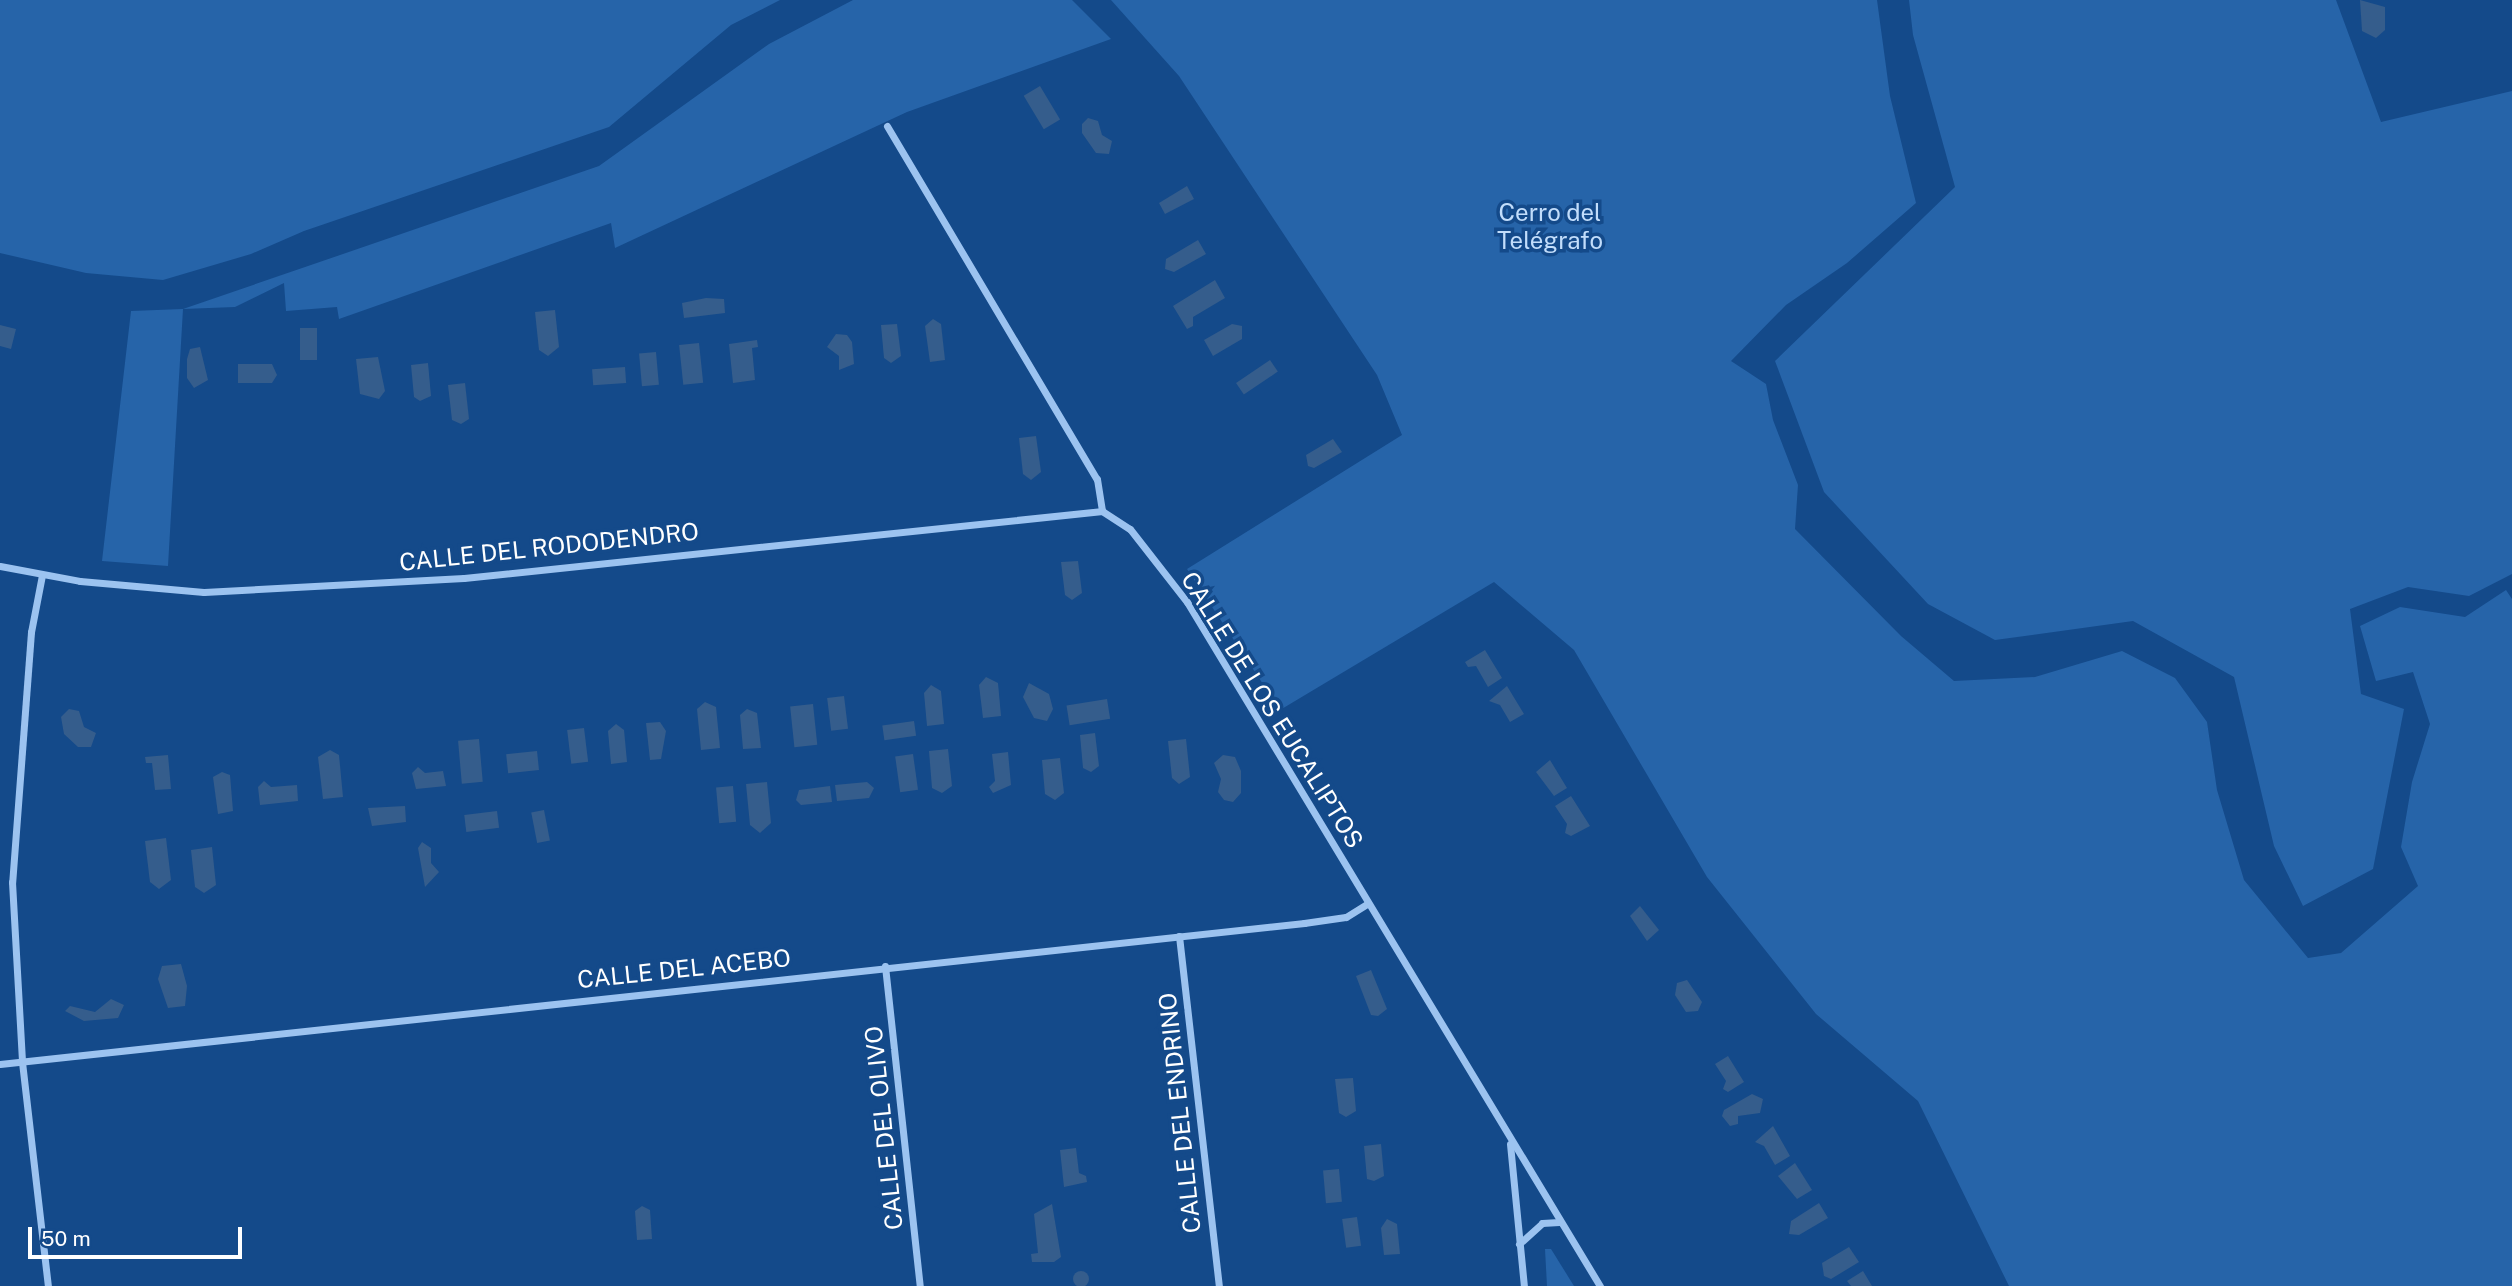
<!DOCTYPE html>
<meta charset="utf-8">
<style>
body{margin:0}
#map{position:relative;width:2512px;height:1286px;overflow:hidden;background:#144a8a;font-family:"Public Sans",sans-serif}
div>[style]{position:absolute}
.green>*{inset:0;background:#2664a9}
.water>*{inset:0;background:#355d8c;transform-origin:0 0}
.round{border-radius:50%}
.street>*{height:7px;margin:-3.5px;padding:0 3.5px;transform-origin:3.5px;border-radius:3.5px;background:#9cc3f0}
span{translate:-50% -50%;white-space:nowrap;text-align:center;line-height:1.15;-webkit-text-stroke:7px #144a8a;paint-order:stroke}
.park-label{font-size:24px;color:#c2ddfb}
.street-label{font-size:24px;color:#fff}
.scale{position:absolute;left:28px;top:1227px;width:214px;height:32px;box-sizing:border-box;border:4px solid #fff;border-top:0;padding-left:9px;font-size:21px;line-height:24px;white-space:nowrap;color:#fff;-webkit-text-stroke:5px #144a8a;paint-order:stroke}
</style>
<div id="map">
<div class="green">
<i style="clip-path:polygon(0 0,780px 0,731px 25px,609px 127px,304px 231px,251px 254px,163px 280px,86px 273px,0 253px)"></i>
<i style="clip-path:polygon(853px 0,1072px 0,1111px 39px,907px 112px,615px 248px,611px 223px,339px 319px,337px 307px,286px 311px,284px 283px,235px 307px,183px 309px,168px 566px,102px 561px,131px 311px,183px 309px,599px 166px,769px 44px)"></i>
<i style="clip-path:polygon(1111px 0,1877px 0,1890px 96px,1916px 203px,1847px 263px,1786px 305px,1731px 361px,1766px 384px,1773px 420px,1798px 485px,1795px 529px,1901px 636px,1954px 681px,2035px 677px,2122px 651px,2175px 678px,2207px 722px,2217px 790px,2244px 880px,2308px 958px,2341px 953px,2418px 886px,2401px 847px,2412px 782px,2430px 724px,2413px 672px,2376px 681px,2360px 626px,2400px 607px,2465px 617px,2506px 590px,2512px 599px,2512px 1286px,2009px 1286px,1918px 1101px,1816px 1014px,1707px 877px,1574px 650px,1494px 582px,1280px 710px,1187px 569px,1402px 435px,1377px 375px,1179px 76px)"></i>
<i style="clip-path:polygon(1909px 0,2336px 0,2381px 122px,2512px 91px,2512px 574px,2469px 596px,2408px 587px,2350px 609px,2361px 694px,2404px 709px,2373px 869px,2303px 906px,2274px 846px,2234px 677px,2133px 621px,1995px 640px,1928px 604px,1824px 492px,1775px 361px,1955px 187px,1913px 35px)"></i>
<i style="clip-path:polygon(1545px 1249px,1551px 1249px,1574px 1286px,1547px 1286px)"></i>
</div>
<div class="water">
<i style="clip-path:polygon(2360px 0,2385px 7px,2385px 30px,2376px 38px,2362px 31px)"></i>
<i style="left:1040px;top:86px;width:39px;height:19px;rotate:59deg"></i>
<i style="clip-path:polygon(1088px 118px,1098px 121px,1102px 135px,1112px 141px,1109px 154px,1096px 153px,1082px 133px,1082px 124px)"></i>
<i style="clip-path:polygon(1187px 186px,1194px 199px,1165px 214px,1159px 203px)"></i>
<i style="clip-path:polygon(1198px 240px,1206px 254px,1174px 272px,1165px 269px,1166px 259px)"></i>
<i style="clip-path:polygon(1215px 280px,1225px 298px,1193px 317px,1193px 326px,1187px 329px,1173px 306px)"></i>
<i style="clip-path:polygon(706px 298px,724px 299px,725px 313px,684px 318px,682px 303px)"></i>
<i style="clip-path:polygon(555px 310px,559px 347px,548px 356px,539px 350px,535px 312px)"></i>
<i style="clip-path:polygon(933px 319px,941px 324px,945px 360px,930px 362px,925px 326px)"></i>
<i style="clip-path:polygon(897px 324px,901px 356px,891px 363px,884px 358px,881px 325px)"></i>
<i style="clip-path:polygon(1232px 324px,1242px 326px,1242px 339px,1213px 356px,1204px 340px)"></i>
<i style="clip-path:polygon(0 325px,16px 329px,11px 349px,0 346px)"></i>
<i style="left:300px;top:328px;width:17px;height:32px"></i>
<i style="clip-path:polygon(836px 334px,847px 335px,852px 342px,854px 364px,839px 370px,839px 356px,827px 347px)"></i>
<i style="clip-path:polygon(757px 340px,758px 347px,752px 348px,755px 380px,733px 383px,729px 344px)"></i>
<i style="left:699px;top:343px;width:40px;height:20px;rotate:84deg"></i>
<i style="clip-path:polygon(200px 347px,208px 380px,194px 388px,187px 378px,187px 359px,190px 349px)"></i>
<i style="left:656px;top:352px;width:33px;height:17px;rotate:85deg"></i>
<i style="clip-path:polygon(378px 357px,385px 391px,379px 399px,360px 394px,356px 359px)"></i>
<i style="left:1270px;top:360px;width:14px;height:41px;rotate:56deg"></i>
<i style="clip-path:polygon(428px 363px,431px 396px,420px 401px,414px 397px,411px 365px)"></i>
<i style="clip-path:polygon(238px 364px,272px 364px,277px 375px,272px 383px,238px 383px)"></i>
<i style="left:625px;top:367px;width:16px;height:33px;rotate:86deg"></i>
<i style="clip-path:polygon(465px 383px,469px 419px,461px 424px,452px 420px,448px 385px)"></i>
<i style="clip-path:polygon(1036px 436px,1041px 472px,1031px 480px,1023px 474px,1019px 438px)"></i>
<i style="clip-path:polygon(1333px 439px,1342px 452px,1314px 468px,1308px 466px,1306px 455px)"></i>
<i style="clip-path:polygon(1078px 561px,1082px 593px,1072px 600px,1065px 595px,1061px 562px)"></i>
<i style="clip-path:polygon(1485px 650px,1502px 678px,1488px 687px,1476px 666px,1468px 667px,1465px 662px)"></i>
<i style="clip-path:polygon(986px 677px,998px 683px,1001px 716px,983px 718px,979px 685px)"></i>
<i style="clip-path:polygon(1029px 683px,1049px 694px,1053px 709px,1047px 721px,1034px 718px,1023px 697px)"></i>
<i style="clip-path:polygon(931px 685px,941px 691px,944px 724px,927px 726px,924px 693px)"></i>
<i style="clip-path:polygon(1507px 686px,1524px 714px,1510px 722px,1500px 705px,1489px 701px)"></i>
<i style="left:844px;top:696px;width:33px;height:17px;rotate:83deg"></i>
<i style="left:1107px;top:699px;width:20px;height:41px;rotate:81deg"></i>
<i style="clip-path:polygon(705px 702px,716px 707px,720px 748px,701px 750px,697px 709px)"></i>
<i style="left:813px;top:704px;width:41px;height:23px;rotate:84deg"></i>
<i style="clip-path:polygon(69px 709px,79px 711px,84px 727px,96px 733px,91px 747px,78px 747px,64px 734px,61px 717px)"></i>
<i style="clip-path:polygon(747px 709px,757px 713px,761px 748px,743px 749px,740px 715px)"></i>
<i style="left:914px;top:721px;width:15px;height:32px;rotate:82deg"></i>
<i style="clip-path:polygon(660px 722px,666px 731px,661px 759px,650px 760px,646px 723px)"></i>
<i style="clip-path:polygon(616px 724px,624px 730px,627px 762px,611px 764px,608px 731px)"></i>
<i style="left:584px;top:728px;width:34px;height:17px;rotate:83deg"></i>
<i style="clip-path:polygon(1095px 733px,1099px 766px,1091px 772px,1083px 768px,1080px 735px)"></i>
<i style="left:479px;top:739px;width:43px;height:21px;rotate:85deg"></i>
<i style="clip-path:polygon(1186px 739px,1190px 777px,1179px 784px,1172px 778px,1168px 741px)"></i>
<i style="clip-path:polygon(948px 749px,952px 786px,942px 793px,932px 788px,929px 751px)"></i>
<i style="clip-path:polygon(330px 750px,339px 755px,343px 797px,323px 799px,318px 757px)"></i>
<i style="left:537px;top:751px;width:19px;height:31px;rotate:84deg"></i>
<i style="clip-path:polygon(1008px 752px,1011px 785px,993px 793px,989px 787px,995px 781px,992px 754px)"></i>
<i style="left:913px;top:754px;width:36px;height:18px;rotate:82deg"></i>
<i style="clip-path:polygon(168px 755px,171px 789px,155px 790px,152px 763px,146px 763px,145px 757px)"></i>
<i style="clip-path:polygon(1223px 755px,1235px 757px,1241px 771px,1241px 793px,1233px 802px,1224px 800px,1218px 792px,1221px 779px,1214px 763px)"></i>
<i style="clip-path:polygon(1060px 758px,1064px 793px,1055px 800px,1045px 794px,1042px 760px)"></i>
<i style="clip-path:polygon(1550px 760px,1567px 788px,1554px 796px,1536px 772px)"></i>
<i style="clip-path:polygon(418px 767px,425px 773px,443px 771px,446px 786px,416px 789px,412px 773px)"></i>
<i style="clip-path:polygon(222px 772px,230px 775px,233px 811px,218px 814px,213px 777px)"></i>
<i style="clip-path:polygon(264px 781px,271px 787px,297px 785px,298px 801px,260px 805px,258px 787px)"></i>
<i style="clip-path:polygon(767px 782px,771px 823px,760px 833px,750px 825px,746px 784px)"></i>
<i style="clip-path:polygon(867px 782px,874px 788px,869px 798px,837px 801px,835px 785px)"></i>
<i style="left:733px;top:786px;width:36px;height:17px;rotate:85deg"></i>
<i style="clip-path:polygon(830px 786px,832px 802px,801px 805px,796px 800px,799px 790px)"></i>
<i style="clip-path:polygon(1571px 796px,1590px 826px,1571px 836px,1565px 833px,1567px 824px,1555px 806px)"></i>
<i style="clip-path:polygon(405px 806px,406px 822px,372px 826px,368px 808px)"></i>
<i style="left:544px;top:810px;width:31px;height:13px;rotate:79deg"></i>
<i style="left:497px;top:811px;width:17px;height:33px;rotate:83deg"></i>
<i style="clip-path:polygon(166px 838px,171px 880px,159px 889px,150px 882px,145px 841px)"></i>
<i style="clip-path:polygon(422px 842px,431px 848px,431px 863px,439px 872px,425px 887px,418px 848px)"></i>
<i style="clip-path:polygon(212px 847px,216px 885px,204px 893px,195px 887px,191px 850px)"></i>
<i style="clip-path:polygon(1640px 906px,1659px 930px,1647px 941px,1630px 916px)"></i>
<i style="clip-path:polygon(181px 964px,187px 986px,185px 1006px,168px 1008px,158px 979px,162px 966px)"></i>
<i style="clip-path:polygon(1371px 970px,1387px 1009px,1378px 1016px,1371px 1015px,1356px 976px)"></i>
<i style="clip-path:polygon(1687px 980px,1702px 1002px,1698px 1011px,1686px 1012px,1675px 995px,1677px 983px)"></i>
<i style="clip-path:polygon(111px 999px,124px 1005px,118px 1018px,84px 1021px,65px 1011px,70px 1006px,95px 1012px)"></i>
<i style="clip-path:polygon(1728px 1056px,1744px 1082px,1728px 1092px,1723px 1089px,1726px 1081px,1715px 1064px)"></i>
<i style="clip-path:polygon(1353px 1078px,1356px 1111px,1346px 1117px,1339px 1113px,1335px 1079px)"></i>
<i style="clip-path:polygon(1752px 1094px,1763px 1099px,1760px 1113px,1738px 1116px,1738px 1124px,1730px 1126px,1722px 1116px,1724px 1110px)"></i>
<i style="clip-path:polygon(1773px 1126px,1790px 1156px,1775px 1165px,1764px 1146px,1755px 1142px)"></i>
<i style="clip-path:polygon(1381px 1144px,1384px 1176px,1374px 1181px,1367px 1179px,1364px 1146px)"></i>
<i style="clip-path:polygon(1076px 1148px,1079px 1173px,1086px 1176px,1087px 1182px,1064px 1187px,1060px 1150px)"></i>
<i style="clip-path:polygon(1795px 1163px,1812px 1190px,1797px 1199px,1778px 1176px)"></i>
<i style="left:1339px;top:1169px;width:33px;height:16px;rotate:85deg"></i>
<i style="clip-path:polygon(1819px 1203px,1828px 1218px,1799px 1235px,1789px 1234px,1791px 1221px)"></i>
<i style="clip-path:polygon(1052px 1204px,1061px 1257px,1054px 1262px,1032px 1262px,1031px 1254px,1038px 1253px,1034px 1214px)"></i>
<i style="clip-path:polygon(642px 1206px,650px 1210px,652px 1239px,637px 1240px,635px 1211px)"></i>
<i style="left:1357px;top:1217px;width:29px;height:15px;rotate:82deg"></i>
<i style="clip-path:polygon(1387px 1219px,1397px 1224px,1400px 1254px,1384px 1255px,1381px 1228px)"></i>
<i style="clip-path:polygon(1849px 1247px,1859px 1262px,1831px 1279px,1824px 1276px,1822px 1263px)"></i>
<i class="round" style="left:1073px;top:1271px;width:16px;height:16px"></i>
<i style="clip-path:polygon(1863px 1271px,1872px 1286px,1851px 1286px,1847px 1281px)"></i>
</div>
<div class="street">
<i style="left:887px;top:126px;width:411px;rotate:59.3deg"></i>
<i style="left:1097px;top:479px;width:32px;rotate:81deg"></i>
<i style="left:1102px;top:511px;width:33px;rotate:33deg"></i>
<i style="left:1130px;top:529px;width:93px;rotate:52deg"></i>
<i style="left:1187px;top:602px;width:799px;rotate:58.88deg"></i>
<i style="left:0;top:566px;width:81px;rotate:10.6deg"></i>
<i style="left:80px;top:581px;width:124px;rotate:5.1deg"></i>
<i style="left:204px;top:592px;width:260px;rotate:-3.1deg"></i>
<i style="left:464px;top:578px;width:642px;rotate:-5.99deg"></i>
<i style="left:42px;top:575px;width:58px;rotate:100.9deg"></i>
<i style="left:31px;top:632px;width:251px;rotate:94.3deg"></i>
<i style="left:12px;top:882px;width:180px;rotate:86.8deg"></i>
<i style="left:22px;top:1062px;width:226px;rotate:83.4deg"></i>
<i style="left:1179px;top:936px;width:352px;rotate:83.5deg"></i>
<i style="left:885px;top:966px;width:322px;rotate:83.8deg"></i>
<i style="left:0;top:1064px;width:1312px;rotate:-6.17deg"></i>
<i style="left:1304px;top:923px;width:42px;rotate:-8.1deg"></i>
<i style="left:1346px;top:917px;width:26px;rotate:-32deg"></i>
<i style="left:1510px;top:1144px;width:143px;rotate:84.4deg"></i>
<i style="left:1519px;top:1244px;width:31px;rotate:-42deg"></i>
<i style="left:1542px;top:1223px;width:17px;rotate:-3deg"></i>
</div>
<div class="park-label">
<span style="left:1550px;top:227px">Cerro del<br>Telégrafo</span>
</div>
<div class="street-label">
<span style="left:549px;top:547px;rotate:-6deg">CALLE DEL RODODENDRO</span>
<span style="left:1272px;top:710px;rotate:58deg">CALLE DE LOS EUCALIPTOS</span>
<span style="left:684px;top:969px;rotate:-6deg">CALLE DEL ACEBO</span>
<span style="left:1180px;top:1113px;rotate:-96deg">CALLE DEL ENDRINO</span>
<span style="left:884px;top:1128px;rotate:-96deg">CALLE DEL OLIVO</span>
</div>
<div class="scale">50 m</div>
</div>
